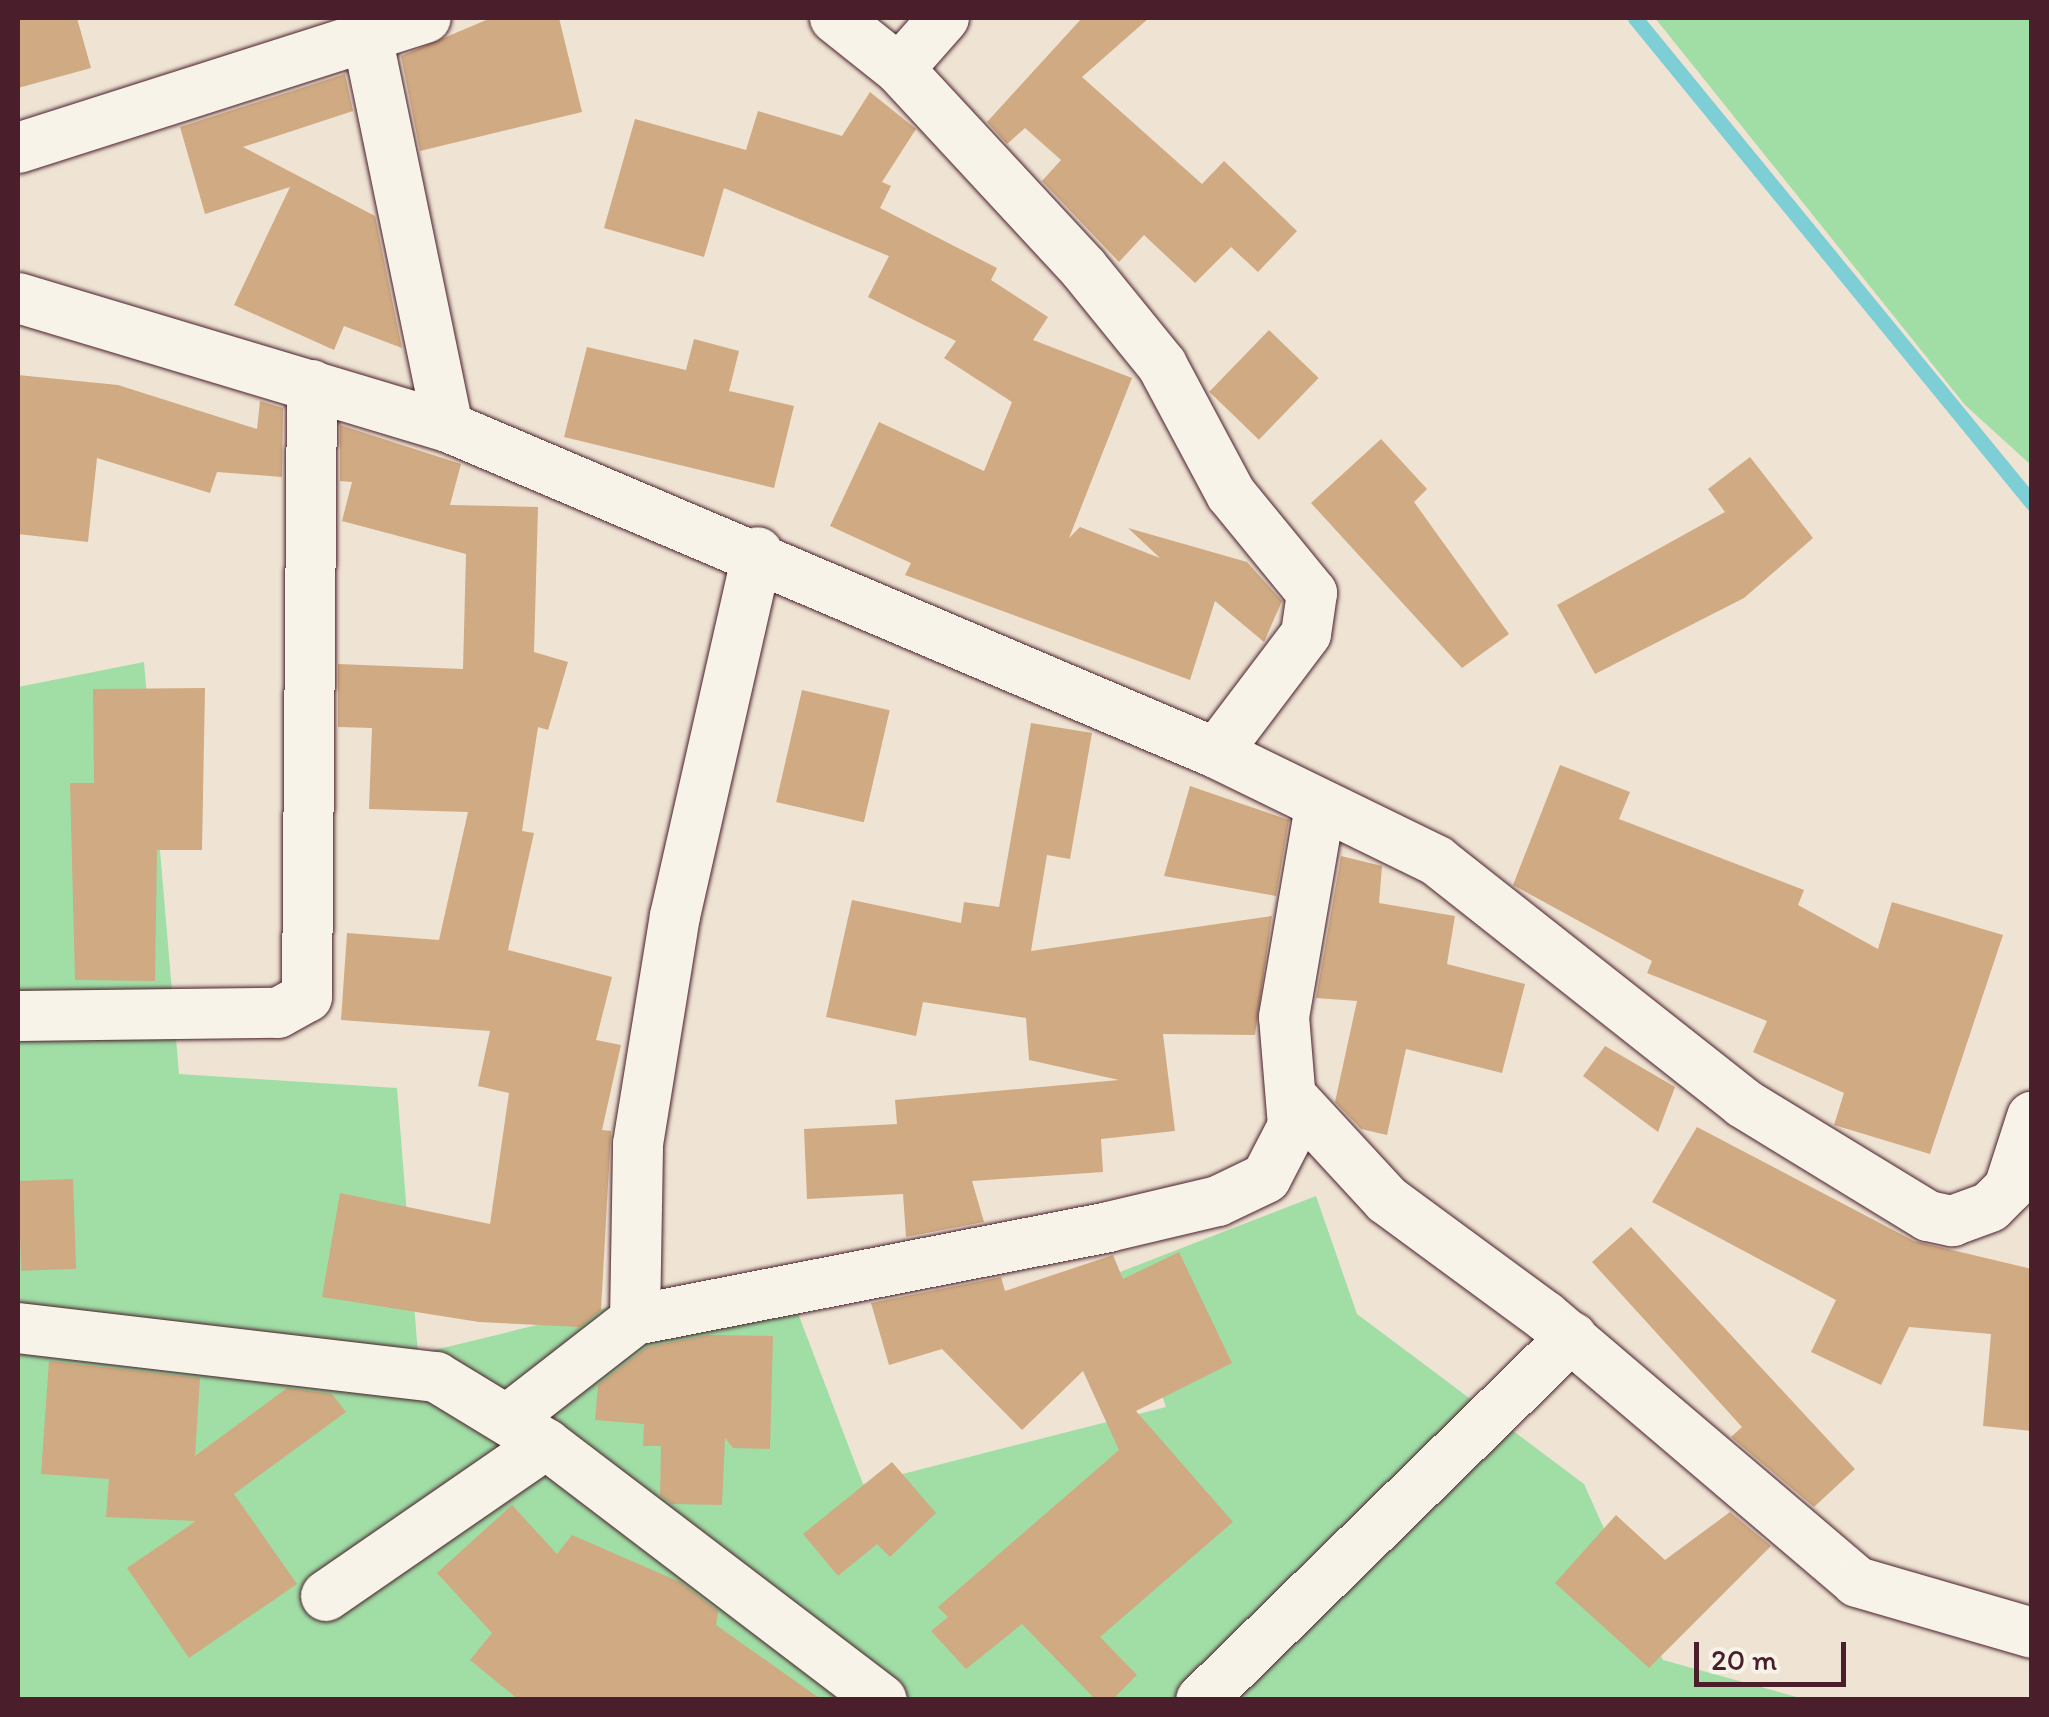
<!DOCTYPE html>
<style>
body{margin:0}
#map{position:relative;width:2049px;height:1717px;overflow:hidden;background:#efe4d4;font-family:Itim,sans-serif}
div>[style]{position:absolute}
.green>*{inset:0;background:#a1dea6}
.stream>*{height:15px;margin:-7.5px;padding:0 7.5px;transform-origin:7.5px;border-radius:7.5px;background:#7dced5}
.building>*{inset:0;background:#d0aa82;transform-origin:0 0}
.roads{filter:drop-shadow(0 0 2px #4a1f2b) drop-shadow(0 0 2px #4a1f2b)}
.street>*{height:50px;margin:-25px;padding:0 25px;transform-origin:25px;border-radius:25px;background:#f7f3e8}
span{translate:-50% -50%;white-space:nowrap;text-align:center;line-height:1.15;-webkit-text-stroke:8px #f7f3e8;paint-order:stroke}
.frame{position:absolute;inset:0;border:20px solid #4a1f2b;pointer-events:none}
.scale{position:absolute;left:1694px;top:1642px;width:152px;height:45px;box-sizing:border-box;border:5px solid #4a1f2b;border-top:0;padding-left:12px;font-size:30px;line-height:35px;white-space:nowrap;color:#4a1f2b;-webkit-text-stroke:8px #f7f3e8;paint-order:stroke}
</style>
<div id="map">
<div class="green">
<i style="clip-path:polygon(1655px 18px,2031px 18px,2031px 465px,1965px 405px)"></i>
<i style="clip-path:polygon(144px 662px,179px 1074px,397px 1088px,418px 1354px,780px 1266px,863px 1484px,1166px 1407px,1120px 1272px,1316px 1196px,1357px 1314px,1584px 1484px,1663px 1660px,1804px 1699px,18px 1700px,18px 687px)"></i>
</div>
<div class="stream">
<i style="left:1635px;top:18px;width:627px;rotate:50.7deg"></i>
</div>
<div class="building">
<i style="clip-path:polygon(18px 18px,77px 18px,91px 68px,18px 88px)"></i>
<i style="clip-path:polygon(491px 18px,559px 18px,582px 112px,420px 151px,401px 56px)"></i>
<i style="clip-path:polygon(1082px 18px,1149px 18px,1082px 77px,1202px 184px,1224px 161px,1297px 231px,1258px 272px,1231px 247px,1195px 283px,1144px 235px,1119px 262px,1042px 181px,1061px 160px,1025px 128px,1007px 144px,987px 122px)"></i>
<i style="clip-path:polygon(345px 74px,353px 111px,243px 147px,375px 216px,402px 348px,344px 326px,334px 350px,234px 305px,290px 187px,205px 214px,180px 127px)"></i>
<i style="clip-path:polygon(870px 92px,916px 129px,882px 182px,891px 186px,880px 208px,997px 268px,991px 280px,1048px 317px,1033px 340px,1132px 378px,1069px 538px,1080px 527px,1160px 558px,1128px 528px,1247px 562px,1282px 601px,1264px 642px,1215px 601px,1190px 680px,905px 575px,911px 563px,830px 526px,879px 422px,984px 471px,1012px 402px,944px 358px,956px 341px,868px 297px,889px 256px,724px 188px,704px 257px,604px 228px,635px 119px,746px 150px,758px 111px,842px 136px)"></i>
<i style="left:1269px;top:330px;width:69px;height:86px;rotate:44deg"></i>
<i style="clip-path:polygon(694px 339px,739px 351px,729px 391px,794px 406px,774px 488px,564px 437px,587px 347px,686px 370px)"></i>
<i style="clip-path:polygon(18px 375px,118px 385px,257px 429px,260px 401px,283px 408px,282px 477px,217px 472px,210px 493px,97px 458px,88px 542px,18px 534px)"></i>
<i style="clip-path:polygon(340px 425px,461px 464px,450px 505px,538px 507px,534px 652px,568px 662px,548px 730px,538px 727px,522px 831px,534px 833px,508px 950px,612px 977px,596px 1040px,621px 1045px,602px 1130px,611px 1131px,601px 1310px,580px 1327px,479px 1322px,322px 1297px,340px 1193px,490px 1224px,509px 1093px,478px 1086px,490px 1031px,341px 1020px,347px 933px,439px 940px,468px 812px,369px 809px,372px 728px,338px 727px,338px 664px,463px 669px,466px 554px,342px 521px,352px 482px,340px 481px)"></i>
<i style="clip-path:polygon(1381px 439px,1427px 489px,1414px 502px,1509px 634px,1462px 668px,1311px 503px)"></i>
<i style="clip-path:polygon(1750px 457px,1813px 538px,1744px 598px,1595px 674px,1557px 605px,1725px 512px,1708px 489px)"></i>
<i style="clip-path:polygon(205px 688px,202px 850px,157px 850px,155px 981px,75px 980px,70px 783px,94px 783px,93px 689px)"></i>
<i style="left:802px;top:690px;width:90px;height:115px;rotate:13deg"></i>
<i style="clip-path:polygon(1031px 723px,1092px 733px,1070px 859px,1047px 855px,1031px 951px,1272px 916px,1255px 1035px,1163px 1034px,1175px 1131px,1101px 1139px,1103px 1172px,972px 1181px,984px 1222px,906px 1237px,903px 1194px,807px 1199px,804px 1129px,897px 1124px,895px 1100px,1119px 1080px,1029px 1060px,1026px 1018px,923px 1002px,916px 1036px,826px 1017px,852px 900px,961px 923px,964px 902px,999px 907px)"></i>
<i style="clip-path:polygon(1560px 765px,1630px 792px,1619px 819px,1804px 890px,1798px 905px,1878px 949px,1892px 902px,2003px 935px,1930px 1154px,1834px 1125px,1844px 1093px,1753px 1052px,1767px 1021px,1647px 973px,1652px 961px,1513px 885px)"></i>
<i style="clip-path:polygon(1190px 786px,1289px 820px,1276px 896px,1164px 876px)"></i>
<i style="clip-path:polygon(1341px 856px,1382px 866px,1379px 903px,1455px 916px,1447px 964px,1525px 984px,1502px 1073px,1406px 1049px,1387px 1135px,1361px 1129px,1335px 1102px,1357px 1001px,1316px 998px)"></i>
<i style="clip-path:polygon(1605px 1046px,1675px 1087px,1658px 1132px,1583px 1076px)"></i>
<i style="clip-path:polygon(1697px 1127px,1914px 1241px,2032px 1269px,2032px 1431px,1983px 1426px,1991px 1334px,1909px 1327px,1881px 1385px,1811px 1352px,1836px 1300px,1652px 1202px)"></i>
<i style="left:73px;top:1179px;width:90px;height:55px;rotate:88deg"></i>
<i style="clip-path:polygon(1631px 1227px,1855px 1469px,1814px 1507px,1731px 1437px,1742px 1427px,1592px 1262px)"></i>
<i style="clip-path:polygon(1179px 1252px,1232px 1363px,1136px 1411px,1233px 1522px,1100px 1637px,1137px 1675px,1112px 1700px,1096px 1700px,1022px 1624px,966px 1669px,931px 1631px,948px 1617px,938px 1607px,1119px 1450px,1083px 1371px,1022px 1430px,942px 1349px,889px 1365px,871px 1303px,1001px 1277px,1005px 1291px,1113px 1255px,1123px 1279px)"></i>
<i style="clip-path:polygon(708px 1335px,773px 1336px,770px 1449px,733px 1448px,725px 1438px,722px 1505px,672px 1504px,660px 1495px,661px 1446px,643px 1446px,644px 1424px,595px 1420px,598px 1385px,647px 1347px)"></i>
<i style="clip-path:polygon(49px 1361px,200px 1378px,195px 1456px,287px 1388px,332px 1394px,346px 1412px,234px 1494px,297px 1584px,189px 1658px,127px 1568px,196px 1521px,106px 1517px,109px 1479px,41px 1474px)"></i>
<i style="clip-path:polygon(892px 1462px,936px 1513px,890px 1557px,877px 1544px,838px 1576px,803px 1534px)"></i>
<i style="clip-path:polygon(512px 1505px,557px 1554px,572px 1535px,680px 1582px,718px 1611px,716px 1625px,822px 1700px,519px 1700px,470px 1660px,492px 1633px,437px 1573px)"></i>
<i style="clip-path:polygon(1730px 1512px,1771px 1546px,1649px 1668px,1555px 1583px,1616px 1515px,1665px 1560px)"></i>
</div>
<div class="roads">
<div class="street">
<i style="left:835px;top:18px;width:82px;rotate:38.6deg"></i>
<i style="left:899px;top:69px;width:272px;rotate:47.2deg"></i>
<i style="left:1084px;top:269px;width:124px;rotate:50.9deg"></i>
<i style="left:1162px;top:365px;width:146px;rotate:61.9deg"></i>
<i style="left:1231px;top:494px;width:128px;rotate:50.7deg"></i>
<i style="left:1312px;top:593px;width:41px;rotate:98.3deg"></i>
<i style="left:1306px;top:634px;width:149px;rotate:127.1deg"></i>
<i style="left:367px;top:36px;width:399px;rotate:78.3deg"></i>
<i style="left:899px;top:69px;width:68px;rotate:-48.6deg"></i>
<i style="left:18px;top:148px;width:428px;rotate:-17.7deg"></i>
<i style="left:18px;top:298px;width:449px;rotate:16.7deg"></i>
<i style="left:448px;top:427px;width:834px;rotate:23deg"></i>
<i style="left:1216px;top:753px;width:246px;rotate:26deg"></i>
<i style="left:1437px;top:861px;width:390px;rotate:38.3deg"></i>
<i style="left:1743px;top:1103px;width:217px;rotate:31.4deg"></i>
<i style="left:1928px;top:1216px;width:25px;rotate:12deg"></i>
<i style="left:1952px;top:1221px;width:40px;rotate:-20.2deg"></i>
<i style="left:1990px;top:1207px;width:27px;rotate:-45deg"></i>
<i style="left:2009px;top:1188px;width:75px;rotate:-72.1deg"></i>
<i style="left:18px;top:1016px;width:260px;rotate:-0.7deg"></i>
<i style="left:278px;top:1013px;width:33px;rotate:-29deg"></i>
<i style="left:307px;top:997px;width:612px;rotate:-89.53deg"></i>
<i style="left:1292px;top:1097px;width:140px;rotate:47.3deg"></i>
<i style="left:1387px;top:1200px;width:196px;rotate:36.3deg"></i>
<i style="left:1545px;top:1316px;width:410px;rotate:40.4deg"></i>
<i style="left:1857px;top:1582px;width:182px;rotate:16.2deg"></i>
<i style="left:635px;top:1320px;width:176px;rotate:-89deg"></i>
<i style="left:638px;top:1144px;width:231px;rotate:-80.8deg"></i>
<i style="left:675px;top:916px;width:373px;rotate:-77.2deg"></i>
<i style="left:18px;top:1328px;width:421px;rotate:6.7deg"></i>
<i style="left:436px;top:1377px;width:129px;rotate:31.3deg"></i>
<i style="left:546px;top:1444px;width:422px;rotate:37.3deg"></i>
<i style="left:509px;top:1418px;width:160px;rotate:-37.9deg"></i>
<i style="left:635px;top:1320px;width:482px;rotate:-11.1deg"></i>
<i style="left:1108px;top:1227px;width:113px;rotate:-13.3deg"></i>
<i style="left:1218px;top:1201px;width:53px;rotate:-25.6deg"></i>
<i style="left:1266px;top:1178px;width:59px;rotate:-62.6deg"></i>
<i style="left:1293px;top:1126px;width:109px;rotate:-94.7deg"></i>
<i style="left:1284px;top:1017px;width:213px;rotate:-80.3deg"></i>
<i style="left:326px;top:1596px;width:267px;rotate:-34.6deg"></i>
<i style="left:1201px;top:1700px;width:519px;rotate:-44.38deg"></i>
</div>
</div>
<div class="frame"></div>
<div class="scale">20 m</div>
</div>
